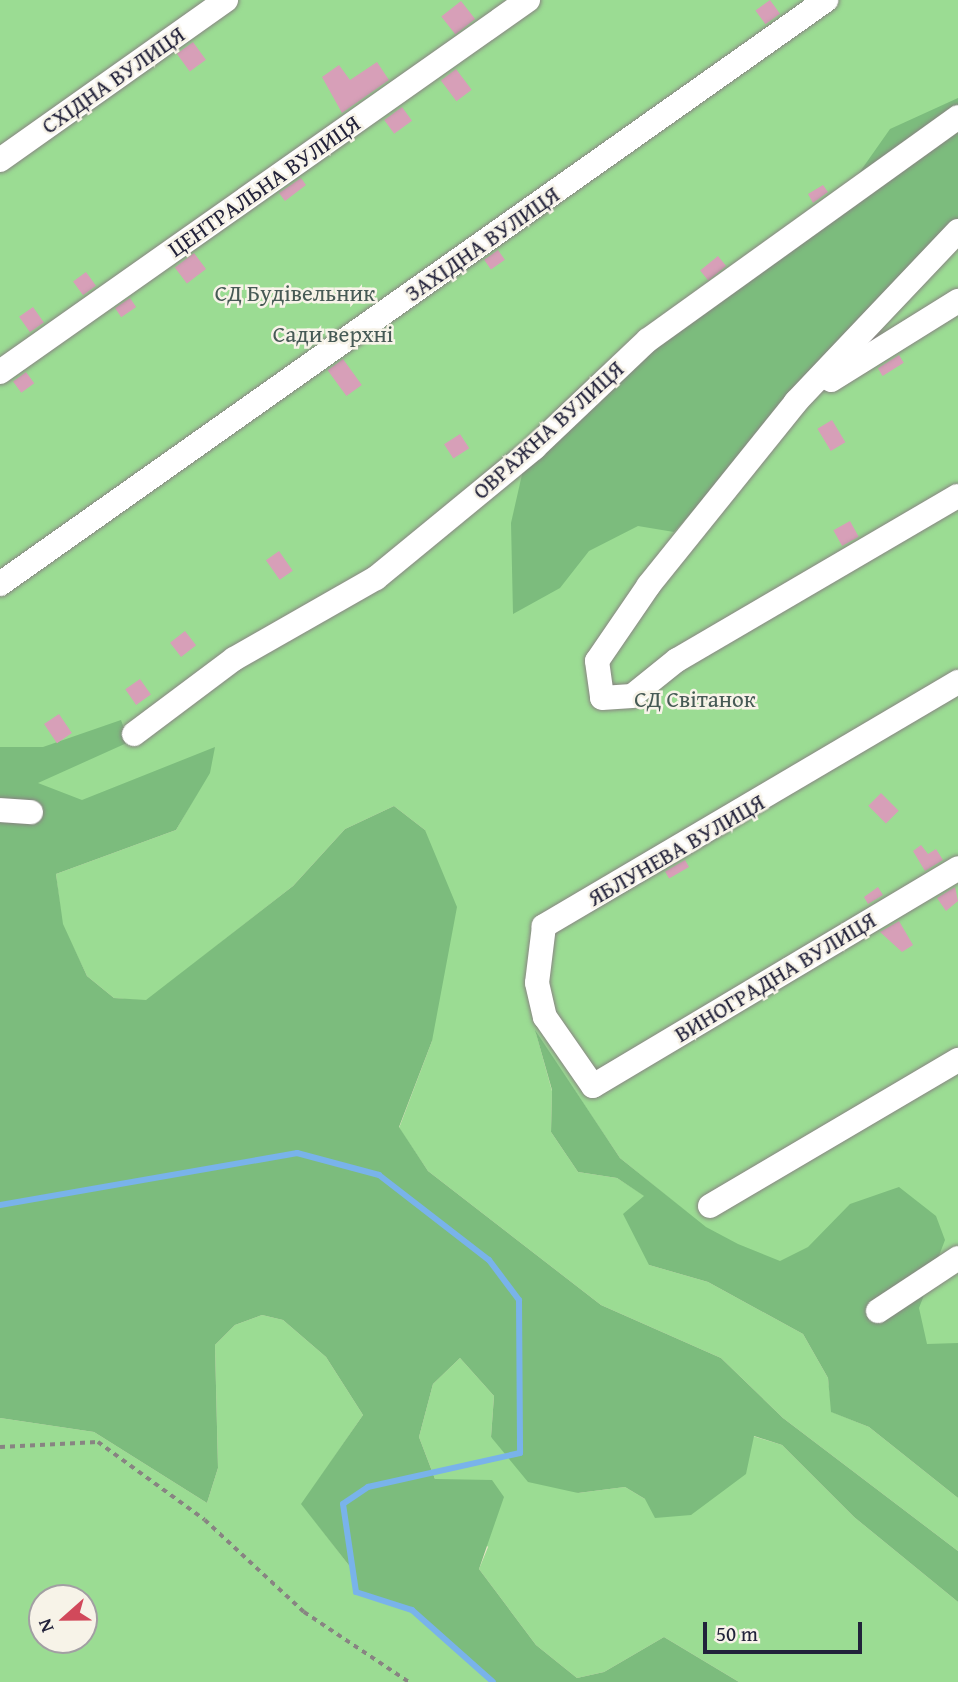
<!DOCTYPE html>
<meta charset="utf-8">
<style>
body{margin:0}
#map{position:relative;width:958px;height:1682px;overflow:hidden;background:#ede6ca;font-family:"Gentium Book Plus",serif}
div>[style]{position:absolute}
.green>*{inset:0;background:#9bdc93}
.forest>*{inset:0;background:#7cbc7d}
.stream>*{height:6px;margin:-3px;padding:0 3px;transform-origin:3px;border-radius:3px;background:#79b3ea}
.building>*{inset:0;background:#d79fb8;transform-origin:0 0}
.path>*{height:3.5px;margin-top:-1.75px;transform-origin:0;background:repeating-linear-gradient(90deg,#888482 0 5px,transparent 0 10px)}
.roads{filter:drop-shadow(0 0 2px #888482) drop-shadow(0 0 2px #888482)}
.minor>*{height:24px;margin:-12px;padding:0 12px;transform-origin:12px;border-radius:12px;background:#fff}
span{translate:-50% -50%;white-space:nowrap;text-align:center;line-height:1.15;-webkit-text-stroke:5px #f7f3e8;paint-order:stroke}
.street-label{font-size:23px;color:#22223b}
.park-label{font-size:23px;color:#465a55}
.north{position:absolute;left:28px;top:1584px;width:70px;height:70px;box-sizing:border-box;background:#f7f3e8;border:2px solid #a29fa3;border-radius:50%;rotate:249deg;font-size:19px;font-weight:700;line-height:28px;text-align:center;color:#22223b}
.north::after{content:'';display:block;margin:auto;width:24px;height:32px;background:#d1495b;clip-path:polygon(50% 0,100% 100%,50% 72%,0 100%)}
.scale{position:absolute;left:703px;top:1622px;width:159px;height:32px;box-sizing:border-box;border:4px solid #22223b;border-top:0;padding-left:9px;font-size:21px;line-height:24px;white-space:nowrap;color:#22223b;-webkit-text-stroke:5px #f7f3e8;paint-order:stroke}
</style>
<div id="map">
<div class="green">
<i style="clip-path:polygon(0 0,958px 0,958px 1433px,620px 1158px,536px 1033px,552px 1091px,551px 1132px,578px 1172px,617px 1178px,645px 1196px,649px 1265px,708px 1282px,803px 1334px,828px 1378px,832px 1412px,869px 1427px,958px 1498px,958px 1551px,783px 1418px,721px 1358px,601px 1305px,428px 1171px,399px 1128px,432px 1041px,425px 830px,394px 806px,345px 829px,293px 886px,146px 1001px,114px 998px,87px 976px,62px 924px,56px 874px,176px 830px,199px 790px,0 856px)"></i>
<i style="clip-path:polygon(evenodd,262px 1315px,283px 1320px,326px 1357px,363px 1415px,302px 1504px,351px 1568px,356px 1592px,412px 1610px,493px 1682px,0 1682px,0 1418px,94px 1432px,207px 1503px,218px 1468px,215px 1345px,235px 1325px,262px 1315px,42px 1598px,84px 1598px,84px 1640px,42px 1640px,42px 1598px)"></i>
<i style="clip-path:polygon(460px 1358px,494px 1396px,491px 1437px,578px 1493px,625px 1487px,645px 1499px,753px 1436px,782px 1445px,854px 1517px,958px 1602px,958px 1682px,739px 1682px,664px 1637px,604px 1672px,577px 1678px,536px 1645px,479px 1569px,488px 1547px,435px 1479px,419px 1437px,433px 1384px)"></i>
</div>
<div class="forest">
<i style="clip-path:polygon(958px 98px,958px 218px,674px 532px,638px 526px,589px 551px,560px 588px,513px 614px,511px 523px,528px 448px,838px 203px,890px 129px)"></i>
<i style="clip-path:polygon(121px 720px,129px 742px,38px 783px,82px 800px,215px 747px,210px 773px,176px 830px,56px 874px,63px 924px,87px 976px,114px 998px,146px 1000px,293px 886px,345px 829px,394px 806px,425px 830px,457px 907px,432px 1041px,399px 1127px,428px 1171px,601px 1305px,721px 1358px,783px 1418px,958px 1551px,958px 1602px,854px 1517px,782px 1445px,754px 1436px,746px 1474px,691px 1515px,655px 1518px,645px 1499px,625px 1487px,578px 1493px,528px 1482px,491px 1437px,494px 1396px,460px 1358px,433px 1384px,419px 1437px,435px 1479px,492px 1480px,504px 1497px,479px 1569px,536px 1645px,577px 1678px,604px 1672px,664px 1637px,739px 1682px,493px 1682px,412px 1610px,356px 1592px,351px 1568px,301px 1504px,363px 1415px,326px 1357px,283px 1320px,262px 1315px,235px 1325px,215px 1345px,218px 1468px,207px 1503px,94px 1432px,0 1418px,0 747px,43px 747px)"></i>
<i style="clip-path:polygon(535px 1030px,620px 1158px,706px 1227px,738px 1244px,780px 1261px,808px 1247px,850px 1204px,899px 1187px,936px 1216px,945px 1240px,919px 1308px,927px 1344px,958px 1343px,958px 1498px,869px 1427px,831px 1412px,828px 1378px,803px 1334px,708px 1282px,649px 1265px,623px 1214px,644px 1196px,617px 1178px,578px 1172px,551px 1132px,552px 1090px)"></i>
</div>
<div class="stream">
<i style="left:0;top:1205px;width:302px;rotate:-9.9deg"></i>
<i style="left:297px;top:1153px;width:85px;rotate:15deg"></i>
<i style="left:379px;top:1175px;width:139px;rotate:37.7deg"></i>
<i style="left:489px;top:1260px;width:50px;rotate:53.1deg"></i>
<i style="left:519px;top:1300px;width:153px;rotate:89.6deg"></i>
<i style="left:520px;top:1453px;width:156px;rotate:167.4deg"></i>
<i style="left:368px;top:1487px;width:30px;rotate:146deg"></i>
<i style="left:343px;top:1504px;width:89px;rotate:81.6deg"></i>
<i style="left:356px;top:1592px;width:59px;rotate:17.8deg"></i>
<i style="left:412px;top:1610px;width:108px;rotate:41.6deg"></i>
</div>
<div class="building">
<i style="left:770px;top:0;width:17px;height:18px;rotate:54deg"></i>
<i style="left:461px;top:1px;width:23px;height:25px;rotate:52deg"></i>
<i style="left:193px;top:42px;width:22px;height:20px;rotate:54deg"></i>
<i style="clip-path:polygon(377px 62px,389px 80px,342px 113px,322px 77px,339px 65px,350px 80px)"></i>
<i style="left:456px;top:69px;width:26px;height:19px;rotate:53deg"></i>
<i style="left:402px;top:107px;width:17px;height:22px;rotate:54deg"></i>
<i style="clip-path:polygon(301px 178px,306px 185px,285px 201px,279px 193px)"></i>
<i style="clip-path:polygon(823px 185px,828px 192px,813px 203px,808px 194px)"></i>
<i style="left:498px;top:250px;width:12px;height:17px;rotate:55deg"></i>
<i style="left:194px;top:253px;width:20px;height:24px;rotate:53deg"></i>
<i style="left:718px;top:256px;width:13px;height:23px;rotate:51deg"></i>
<i style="left:86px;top:272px;width:17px;height:16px;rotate:54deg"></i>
<i style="left:130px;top:298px;width:11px;height:18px;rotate:56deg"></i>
<i style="left:33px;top:307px;width:19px;height:17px;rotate:55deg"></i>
<i style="left:899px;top:355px;width:9px;height:25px;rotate:58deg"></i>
<i style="left:343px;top:359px;width:32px;height:19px;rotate:54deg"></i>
<i style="left:26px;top:372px;width:14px;height:16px;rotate:54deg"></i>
<i style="left:832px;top:420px;width:26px;height:17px;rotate:59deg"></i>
<i style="left:460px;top:434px;width:17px;height:19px;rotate:57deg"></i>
<i style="left:850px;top:521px;width:18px;height:19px;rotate:61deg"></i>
<i style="left:279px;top:551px;width:24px;height:16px;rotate:55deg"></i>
<i style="left:185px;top:631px;width:18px;height:19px;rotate:52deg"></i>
<i style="left:140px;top:679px;width:19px;height:18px;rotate:55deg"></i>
<i style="left:59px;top:714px;width:23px;height:18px;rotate:56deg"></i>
<i style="left:881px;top:793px;width:25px;height:18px;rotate:45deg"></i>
<i style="clip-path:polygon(921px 845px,928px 854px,936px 849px,943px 860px,925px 871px,913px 851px)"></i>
<i style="left:685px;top:860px;width:8px;height:23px;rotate:60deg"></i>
<i style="clip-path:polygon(878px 887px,883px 895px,868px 904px,864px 897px)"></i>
<i style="clip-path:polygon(955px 887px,958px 901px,946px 911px,937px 898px)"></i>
<i style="clip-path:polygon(899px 921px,913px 945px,902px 952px,880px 932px)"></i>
</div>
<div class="path">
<i style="left:0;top:1447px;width:98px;rotate:-2.9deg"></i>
<i style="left:98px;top:1442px;width:132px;rotate:36.1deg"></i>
<i style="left:205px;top:1520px;width:135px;rotate:42.9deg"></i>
<i style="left:304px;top:1612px;width:126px;rotate:33.7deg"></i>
</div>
<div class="roads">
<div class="minor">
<i style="left:0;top:160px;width:277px;rotate:-35.3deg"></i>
<i style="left:958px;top:231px;width:236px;rotate:133.5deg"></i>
<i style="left:796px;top:402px;width:235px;rotate:128.8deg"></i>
<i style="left:649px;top:585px;width:92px;rotate:124.4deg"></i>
<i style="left:597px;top:661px;width:37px;rotate:82deg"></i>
<i style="left:602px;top:698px;width:30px;rotate:-4deg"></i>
<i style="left:632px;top:696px;width:58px;rotate:-38.7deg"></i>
<i style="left:677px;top:660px;width:325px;rotate:-30.3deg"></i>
<i style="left:0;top:372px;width:646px;rotate:-35.17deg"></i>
<i style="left:831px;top:380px;width:150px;rotate:-31.9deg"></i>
<i style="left:0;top:584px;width:1012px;rotate:-35.26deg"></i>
<i style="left:958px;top:682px;width:481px;rotate:149.5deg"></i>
<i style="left:544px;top:926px;width:57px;rotate:97deg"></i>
<i style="left:537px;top:983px;width:35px;rotate:77deg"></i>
<i style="left:545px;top:1017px;width:84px;rotate:55.2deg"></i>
<i style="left:593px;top:1086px;width:425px;rotate:-30.8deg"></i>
<i style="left:134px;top:734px;width:125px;rotate:-36.9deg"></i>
<i style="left:234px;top:659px;width:163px;rotate:-29.7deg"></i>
<i style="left:376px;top:578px;width:205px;rotate:-39.4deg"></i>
<i style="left:534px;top:448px;width:157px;rotate:-43.5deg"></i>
<i style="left:648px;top:340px;width:382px;rotate:-35.7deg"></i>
<i style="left:0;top:810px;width:31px;rotate:4deg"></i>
<i style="left:710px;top:1206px;width:288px;rotate:-30.5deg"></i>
<i style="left:878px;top:1311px;width:96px;rotate:-33.5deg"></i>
</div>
</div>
<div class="street-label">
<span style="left:113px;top:80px;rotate:-35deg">СХІДНА ВУЛИЦЯ</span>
<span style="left:264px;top:186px;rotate:-35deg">ЦЕНТРАЛЬНА ВУЛИЦЯ</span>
<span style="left:482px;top:244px;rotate:-35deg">ЗАХІДНА ВУЛИЦЯ</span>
<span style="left:548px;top:430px;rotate:-42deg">ОВРАЖНА ВУЛИЦЯ</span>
<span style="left:676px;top:850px;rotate:-30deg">ЯБЛУНЕВА ВУЛИЦЯ</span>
<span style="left:775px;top:977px;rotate:-31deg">ВИНОГРАДНА ВУЛИЦЯ</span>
</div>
<div class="park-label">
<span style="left:295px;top:293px">СД Будівельник</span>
<span style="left:333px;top:334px">Сади верхні</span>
<span style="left:695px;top:699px">СД Світанок</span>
</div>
<div class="north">N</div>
<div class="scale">50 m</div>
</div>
